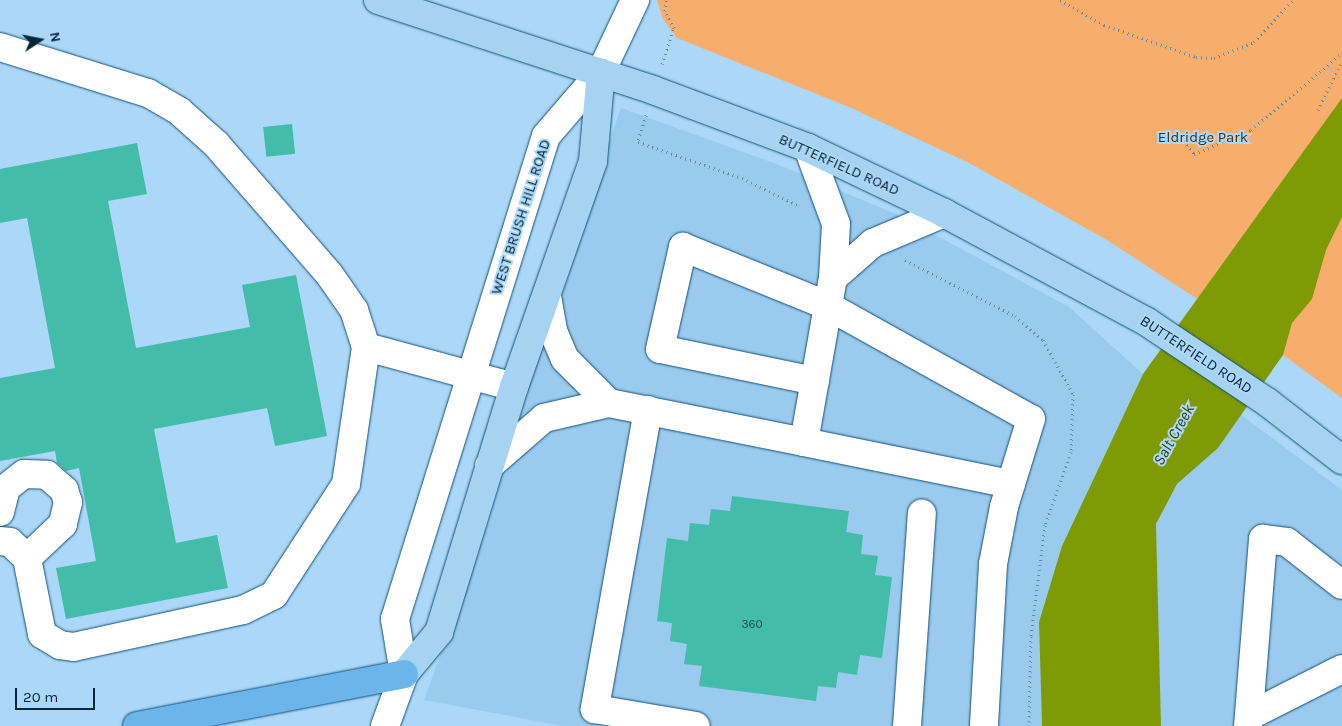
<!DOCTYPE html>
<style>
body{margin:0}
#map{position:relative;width:1342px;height:726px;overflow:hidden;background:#abd7f8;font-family:Karla,sans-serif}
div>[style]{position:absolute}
.built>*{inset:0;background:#9acaed}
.green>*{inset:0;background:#f7ae6c}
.water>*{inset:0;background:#7e9a05}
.building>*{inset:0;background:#43bcaa;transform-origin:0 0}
.path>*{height:3px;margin-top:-1.5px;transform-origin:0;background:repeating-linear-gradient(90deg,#638aa6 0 1px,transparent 0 5px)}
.roads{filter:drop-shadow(0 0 1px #145178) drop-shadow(0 0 1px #145178)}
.minor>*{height:28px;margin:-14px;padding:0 14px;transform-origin:14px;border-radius:14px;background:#fff}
.major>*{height:28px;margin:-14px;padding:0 14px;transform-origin:14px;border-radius:14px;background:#a6d3f2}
.highway>*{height:28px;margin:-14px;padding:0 14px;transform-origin:14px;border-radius:14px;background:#6bb5ea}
span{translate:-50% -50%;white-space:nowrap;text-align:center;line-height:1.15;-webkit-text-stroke:4px #abd7f8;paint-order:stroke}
.number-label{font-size:12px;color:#144c57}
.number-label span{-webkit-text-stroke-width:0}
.park-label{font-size:15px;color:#502b03}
.street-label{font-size:15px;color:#05263b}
.water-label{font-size:16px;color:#333f0c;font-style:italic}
.north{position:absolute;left:15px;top:15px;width:50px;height:50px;-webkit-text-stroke:4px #abd7f8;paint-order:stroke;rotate:79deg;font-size:14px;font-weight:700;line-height:20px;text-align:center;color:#05263b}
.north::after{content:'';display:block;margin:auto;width:18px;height:22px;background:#05263b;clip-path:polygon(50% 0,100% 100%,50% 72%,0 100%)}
.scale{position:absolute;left:15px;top:688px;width:80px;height:22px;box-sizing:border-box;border:2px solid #05263b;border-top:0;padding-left:6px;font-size:15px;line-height:18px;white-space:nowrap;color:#05263b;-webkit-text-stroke:4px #abd7f8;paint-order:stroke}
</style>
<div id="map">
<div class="built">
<i style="clip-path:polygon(621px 108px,779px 165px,898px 215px,1069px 307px,1143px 374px,1062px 546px,1039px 622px,1042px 726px,563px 726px,424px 700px,492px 512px,523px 391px)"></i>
<i style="clip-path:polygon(1241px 415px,1342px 490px,1342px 726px,1161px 726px,1156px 524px,1177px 484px,1218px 448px)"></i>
</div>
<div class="green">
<i style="clip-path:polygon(657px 0,1342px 0,1342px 398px,1283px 355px,1107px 240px,969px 163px,849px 107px,677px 38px,663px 19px)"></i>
</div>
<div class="water">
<i style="clip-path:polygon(1342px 98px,1342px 217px,1326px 250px,1312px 299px,1292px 323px,1283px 355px,1218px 448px,1177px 484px,1156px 524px,1161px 726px,1042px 726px,1039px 622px,1062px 546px,1143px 374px)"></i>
</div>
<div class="building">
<i style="left:292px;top:124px;width:30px;height:29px;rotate:84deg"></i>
<i style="clip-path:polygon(137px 143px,147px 194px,108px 201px,136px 348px,250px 327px,242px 285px,296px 275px,327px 436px,275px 446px,267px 408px,154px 429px,176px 543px,217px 535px,228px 588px,66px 619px,56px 568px,96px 561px,79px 468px,66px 471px,57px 463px,55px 451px,0 461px,0 378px,55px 368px,27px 218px,0 223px,0 169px)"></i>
<i style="clip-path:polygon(732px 496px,849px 511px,846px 532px,863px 535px,861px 554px,878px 556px,875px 575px,892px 577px,882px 658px,860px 655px,857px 675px,838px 672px,836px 688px,818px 686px,816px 701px,699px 686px,702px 666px,684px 664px,687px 644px,670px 641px,672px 623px,657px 621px,667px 538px,688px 541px,690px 523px,709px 525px,711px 509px,730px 511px)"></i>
</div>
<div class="path">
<i style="left:1060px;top:0;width:51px;rotate:29.6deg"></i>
<i style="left:1104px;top:25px;width:97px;rotate:19.2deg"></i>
<i style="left:1196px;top:57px;width:18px;rotate:3deg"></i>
<i style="left:1214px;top:58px;width:43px;rotate:-21.8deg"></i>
<i style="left:1254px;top:42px;width:57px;rotate:-47.1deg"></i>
<i style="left:662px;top:64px;width:38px;rotate:-72deg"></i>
<i style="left:674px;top:28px;width:19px;rotate:-118deg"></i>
<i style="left:665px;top:11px;width:11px;rotate:-85deg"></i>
<i style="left:1318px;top:110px;width:55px;rotate:-63.9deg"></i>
<i style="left:646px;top:115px;width:28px;rotate:107deg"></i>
<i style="left:638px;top:142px;width:110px;rotate:19.1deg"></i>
<i style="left:742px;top:178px;width:64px;rotate:26.2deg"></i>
<i style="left:1177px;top:133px;width:27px;rotate:51deg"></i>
<i style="left:1194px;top:154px;width:62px;rotate:-22.8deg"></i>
<i style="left:1251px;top:130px;width:119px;rotate:-40.2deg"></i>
<i style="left:905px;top:260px;width:123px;rotate:27deg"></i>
<i style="left:1015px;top:316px;width:37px;rotate:41deg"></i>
<i style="left:1043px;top:340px;width:62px;rotate:60.9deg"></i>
<i style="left:1073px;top:394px;width:58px;rotate:92deg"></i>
<i style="left:1071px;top:452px;width:77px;rotate:109.6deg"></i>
<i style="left:1045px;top:525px;width:112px;rotate:97.2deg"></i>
<i style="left:1031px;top:636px;width:90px;rotate:91.3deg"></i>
</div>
<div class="roads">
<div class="minor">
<i style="left:0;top:47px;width:155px;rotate:17.3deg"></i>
<i style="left:148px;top:93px;width:36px;rotate:30deg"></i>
<i style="left:179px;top:111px;width:50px;rotate:41.7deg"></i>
<i style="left:216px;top:144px;width:172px;rotate:49deg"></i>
<i style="left:329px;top:274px;width:44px;rotate:55.2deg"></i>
<i style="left:354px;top:310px;width:39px;rotate:72deg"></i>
<i style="left:366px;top:347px;width:138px;rotate:98.3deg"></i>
<i style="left:346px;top:484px;width:132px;rotate:123deg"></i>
<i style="left:274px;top:595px;width:34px;rotate:154deg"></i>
<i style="left:243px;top:610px;width:173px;rotate:167.7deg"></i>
<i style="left:74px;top:647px;width:14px;rotate:-172deg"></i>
<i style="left:60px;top:645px;width:21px;rotate:-149deg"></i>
<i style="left:42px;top:634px;width:77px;rotate:-101.2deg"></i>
<i style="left:27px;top:558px;width:23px;rotate:-137deg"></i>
<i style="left:10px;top:542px;width:10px;rotate:-174deg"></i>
<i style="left:833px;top:278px;width:53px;rotate:-41.2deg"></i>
<i style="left:873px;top:243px;width:77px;rotate:-22.9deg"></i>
<i style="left:547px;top:296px;width:36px;rotate:80deg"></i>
<i style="left:553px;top:331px;width:30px;rotate:67deg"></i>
<i style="left:565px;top:359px;width:62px;rotate:45deg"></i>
<i style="left:366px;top:347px;width:153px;rotate:15.1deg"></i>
<i style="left:815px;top:381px;width:158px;rotate:-168.3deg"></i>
<i style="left:660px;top:349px;width:105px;rotate:-77.3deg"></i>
<i style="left:683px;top:247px;width:157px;rotate:22.1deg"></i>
<i style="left:828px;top:306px;width:232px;rotate:29.1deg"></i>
<i style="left:1031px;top:419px;width:92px;rotate:107.1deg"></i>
<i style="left:1004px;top:507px;width:58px;rotate:100.9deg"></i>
<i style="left:993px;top:564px;width:162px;rotate:93.2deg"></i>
<i style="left:648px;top:410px;width:304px;rotate:100.1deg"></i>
<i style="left:595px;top:709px;width:102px;rotate:9.6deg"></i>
<i style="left:804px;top:442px;width:211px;rotate:11.5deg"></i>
<i style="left:489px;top:466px;width:73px;rotate:-41.1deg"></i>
<i style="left:544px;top:418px;width:67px;rotate:-13deg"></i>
<i style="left:609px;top:403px;width:199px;rotate:11.3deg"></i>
<i style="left:804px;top:442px;width:167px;rotate:-80deg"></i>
<i style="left:833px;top:278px;width:54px;rotate:-86.8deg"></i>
<i style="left:836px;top:224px;width:81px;rotate:-110.2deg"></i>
<i style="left:0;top:512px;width:25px;rotate:-76deg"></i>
<i style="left:6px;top:488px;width:23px;rotate:-38deg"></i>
<i style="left:24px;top:474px;width:23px;rotate:2deg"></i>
<i style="left:47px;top:475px;width:23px;rotate:41deg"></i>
<i style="left:64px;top:490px;width:13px;rotate:72deg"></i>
<i style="left:68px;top:502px;width:23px;rotate:103deg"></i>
<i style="left:63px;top:524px;width:50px;rotate:136.6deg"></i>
<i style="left:1249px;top:716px;width:104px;rotate:-26.8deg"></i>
<i style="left:385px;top:726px;width:55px;rotate:-69.9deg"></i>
<i style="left:404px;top:674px;width:56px;rotate:-99.3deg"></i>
<i style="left:395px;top:619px;width:506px;rotate:-72.64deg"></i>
<i style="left:546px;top:136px;width:84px;rotate:-49.3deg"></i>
<i style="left:601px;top:72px;width:80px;rotate:-64.7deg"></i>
<i style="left:907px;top:726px;width:213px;rotate:-86deg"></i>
<i style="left:1248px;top:726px;width:188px;rotate:-85.4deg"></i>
<i style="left:1263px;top:539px;width:24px;rotate:7deg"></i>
<i style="left:1287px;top:542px;width:70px;rotate:38deg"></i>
</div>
<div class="major">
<i style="left:378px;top:0;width:289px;rotate:18.1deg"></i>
<i style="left:653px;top:90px;width:165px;rotate:20.5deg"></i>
<i style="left:808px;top:148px;width:151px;rotate:25.5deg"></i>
<i style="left:944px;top:213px;width:230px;rotate:28.2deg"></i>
<i style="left:1147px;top:322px;width:144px;rotate:33.7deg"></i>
<i style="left:1267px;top:402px;width:95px;rotate:37.7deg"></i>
<i style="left:404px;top:674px;width:55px;rotate:-50.2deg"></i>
<i style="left:439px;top:632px;width:256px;rotate:-73deg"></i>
<i style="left:514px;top:387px;width:239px;rotate:-70.7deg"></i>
<i style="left:593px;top:161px;width:89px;rotate:-84.9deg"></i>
</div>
<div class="highway">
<i style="left:137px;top:726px;width:272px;rotate:-11deg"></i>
</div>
</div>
<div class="number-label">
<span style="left:752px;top:625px">360</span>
</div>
<div class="park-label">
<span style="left:1203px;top:138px">Eldridge Park</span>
</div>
<div class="street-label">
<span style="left:839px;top:165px;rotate:24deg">BUTTERFIELD ROAD</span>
<span style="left:521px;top:217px;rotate:-72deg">WEST BRUSH HILL ROAD</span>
<span style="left:1196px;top:355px;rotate:33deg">BUTTERFIELD ROAD</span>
</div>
<div class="water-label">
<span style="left:1174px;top:435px;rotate:-61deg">Salt Creek</span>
</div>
<div class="north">N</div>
<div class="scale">20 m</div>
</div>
